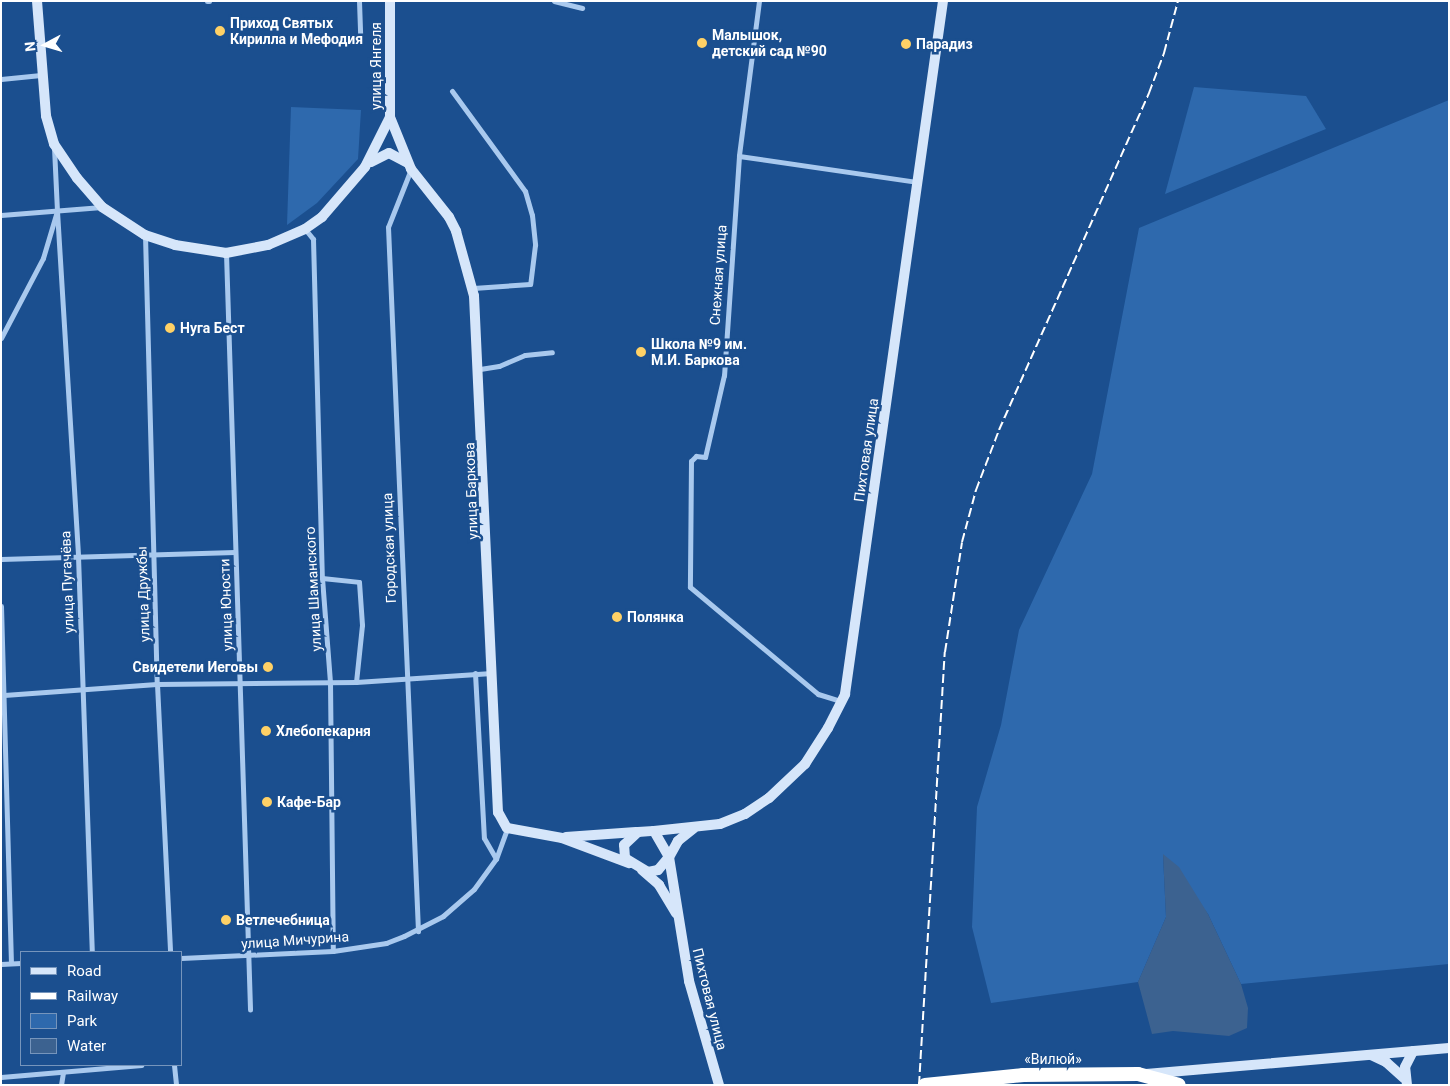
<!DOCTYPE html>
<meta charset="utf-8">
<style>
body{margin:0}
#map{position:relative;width:1450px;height:1086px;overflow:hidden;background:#1b4f8f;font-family:Roboto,sans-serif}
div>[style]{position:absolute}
.green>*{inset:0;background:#2e69ad}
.water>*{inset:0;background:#3c6290}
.street>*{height:5px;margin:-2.5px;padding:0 2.5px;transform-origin:2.5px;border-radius:2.5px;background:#a9c9ee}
.secondary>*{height:10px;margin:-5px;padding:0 5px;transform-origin:5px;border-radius:5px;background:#d6e6fa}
.highway>*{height:14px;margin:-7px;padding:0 7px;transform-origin:7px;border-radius:7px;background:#fff}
.rail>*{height:2px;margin-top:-1px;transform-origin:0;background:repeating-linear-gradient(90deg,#fff 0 9px,transparent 0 13px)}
.dots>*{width:14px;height:14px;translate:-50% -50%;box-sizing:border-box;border:2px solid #1b4f8f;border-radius:50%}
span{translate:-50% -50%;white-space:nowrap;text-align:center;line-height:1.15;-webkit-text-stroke:5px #1b4f8f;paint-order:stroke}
.poi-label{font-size:14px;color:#fff;font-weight:700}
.left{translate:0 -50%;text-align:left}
.right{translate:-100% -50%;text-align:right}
.street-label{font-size:14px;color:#fff}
.frame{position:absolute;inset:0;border:2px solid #fff;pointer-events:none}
.legend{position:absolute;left:20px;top:951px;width:162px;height:115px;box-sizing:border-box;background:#1b4f8f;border:1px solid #7695bc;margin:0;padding:6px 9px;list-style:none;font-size:15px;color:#fff}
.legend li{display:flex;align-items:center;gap:10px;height:25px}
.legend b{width:25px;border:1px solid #7695bc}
.north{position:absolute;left:20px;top:20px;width:50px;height:50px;-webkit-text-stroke:4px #1b4f8f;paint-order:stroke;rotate:264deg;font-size:14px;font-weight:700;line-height:20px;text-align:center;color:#fff}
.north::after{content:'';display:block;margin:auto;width:18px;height:22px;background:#fff;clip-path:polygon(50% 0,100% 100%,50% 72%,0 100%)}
</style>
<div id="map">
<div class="green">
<i style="clip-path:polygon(1194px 87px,1306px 96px,1326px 129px,1165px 194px)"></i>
<i style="clip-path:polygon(1449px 100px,1449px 964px,1241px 984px,1208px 914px,1163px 855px,1166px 917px,1138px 982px,991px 1003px,972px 927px,977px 807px,1001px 725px,1019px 630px,1092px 474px,1139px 228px)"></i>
<i style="clip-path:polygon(291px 107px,361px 110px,358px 159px,317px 203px,287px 225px)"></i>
</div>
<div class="water">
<i style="clip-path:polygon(1163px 854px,1179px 867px,1208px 914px,1241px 984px,1248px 1008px,1247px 1028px,1229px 1036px,1173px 1031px,1152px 1034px,1138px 982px,1166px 917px)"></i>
</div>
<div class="street">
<i style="left:207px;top:1px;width:2px"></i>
<i style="left:359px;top:1px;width:35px;rotate:88deg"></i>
<i style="left:554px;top:1px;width:29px;rotate:14deg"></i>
<i style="left:759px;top:1px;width:156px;rotate:97.4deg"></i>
<i style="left:739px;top:156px;width:220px;rotate:93.9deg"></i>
<i style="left:724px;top:375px;width:84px;rotate:103deg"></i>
<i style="left:705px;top:457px;width:9px;rotate:-174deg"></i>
<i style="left:696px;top:456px;width:7px;rotate:135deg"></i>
<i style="left:691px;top:461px;width:126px;rotate:90.5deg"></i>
<i style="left:690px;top:587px;width:167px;rotate:39.9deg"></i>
<i style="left:818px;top:694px;width:24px;rotate:17deg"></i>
<i style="left:1px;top:79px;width:40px;rotate:-5.7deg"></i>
<i style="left:452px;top:91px;width:124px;rotate:53.9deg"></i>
<i style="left:525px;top:191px;width:25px;rotate:74deg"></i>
<i style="left:532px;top:215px;width:30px;rotate:84deg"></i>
<i style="left:535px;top:245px;width:39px;rotate:97deg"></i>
<i style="left:530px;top:284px;width:57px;rotate:176deg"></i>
<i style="left:739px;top:156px;width:181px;rotate:8.3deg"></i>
<i style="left:411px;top:169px;width:62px;rotate:111.6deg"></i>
<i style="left:388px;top:227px;width:705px;rotate:87.56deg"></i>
<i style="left:57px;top:211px;width:346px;rotate:86.5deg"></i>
<i style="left:78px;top:556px;width:396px;rotate:88deg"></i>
<i style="left:1px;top:215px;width:101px;rotate:-4.5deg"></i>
<i style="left:305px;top:229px;width:13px;rotate:51deg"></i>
<i style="left:313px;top:239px;width:339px;rotate:88.5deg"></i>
<i style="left:322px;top:578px;width:104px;rotate:85.6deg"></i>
<i style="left:330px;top:682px;width:269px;rotate:89.4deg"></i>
<i style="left:145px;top:235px;width:449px;rotate:88.5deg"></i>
<i style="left:157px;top:684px;width:268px;rotate:87.2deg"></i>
<i style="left:226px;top:253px;width:757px;rotate:88.18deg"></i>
<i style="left:1px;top:338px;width:90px;rotate:-62.3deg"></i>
<i style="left:43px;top:258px;width:49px;rotate:-73.4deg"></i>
<i style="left:57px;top:211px;width:64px;rotate:-92.7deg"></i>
<i style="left:480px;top:369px;width:19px;rotate:-9deg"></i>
<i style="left:499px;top:366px;width:28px;rotate:-23deg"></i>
<i style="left:525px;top:355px;width:27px;rotate:-6deg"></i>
<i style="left:1px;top:559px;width:234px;rotate:-1.7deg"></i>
<i style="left:322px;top:578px;width:37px;rotate:6deg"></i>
<i style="left:359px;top:582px;width:43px;rotate:86deg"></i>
<i style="left:362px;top:625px;width:57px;rotate:96deg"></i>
<i style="left:1px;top:606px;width:357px;rotate:88.4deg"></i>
<i style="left:475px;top:673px;width:165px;rotate:86.9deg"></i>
<i style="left:484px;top:838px;width:24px;rotate:60deg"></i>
<i style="left:4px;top:695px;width:153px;rotate:-4.1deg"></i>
<i style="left:157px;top:684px;width:199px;rotate:-0.6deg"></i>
<i style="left:356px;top:682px;width:136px;rotate:-3.8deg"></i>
<i style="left:181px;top:958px;width:152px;rotate:-2.6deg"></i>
<i style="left:333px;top:951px;width:54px;rotate:-8.6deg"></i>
<i style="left:386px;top:943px;width:19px;rotate:-21deg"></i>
<i style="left:404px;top:936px;width:44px;rotate:-27.1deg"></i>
<i style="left:443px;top:916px;width:41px;rotate:-41.1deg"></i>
<i style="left:474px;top:889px;width:37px;rotate:-54deg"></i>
<i style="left:496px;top:859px;width:33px;rotate:-70deg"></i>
<i style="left:1px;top:964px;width:20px;rotate:-3deg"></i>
<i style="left:174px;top:1065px;width:20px;rotate:84deg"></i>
<i style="left:1px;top:1077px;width:141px;rotate:-4.9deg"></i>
<i style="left:61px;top:1085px;width:13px;rotate:-81deg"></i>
</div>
<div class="secondary">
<i style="left:37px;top:1px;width:115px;rotate:85.5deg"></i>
<i style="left:46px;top:116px;width:29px;rotate:74deg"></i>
<i style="left:54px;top:144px;width:41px;rotate:55.9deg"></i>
<i style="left:77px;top:178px;width:38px;rotate:49deg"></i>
<i style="left:102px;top:207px;width:51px;rotate:33.1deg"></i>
<i style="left:145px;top:235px;width:32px;rotate:18deg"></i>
<i style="left:175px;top:245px;width:52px;rotate:8.9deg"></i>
<i style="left:226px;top:253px;width:43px;rotate:-10.8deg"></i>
<i style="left:268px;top:245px;width:40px;rotate:-23.4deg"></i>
<i style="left:305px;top:229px;width:21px;rotate:-35deg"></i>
<i style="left:322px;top:217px;width:66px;rotate:-49.3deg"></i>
<i style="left:365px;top:167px;width:56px;rotate:-63.4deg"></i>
<i style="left:390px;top:117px;width:116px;rotate:-90deg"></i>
<i style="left:390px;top:117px;width:56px;rotate:68deg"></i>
<i style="left:411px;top:169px;width:61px;rotate:51.6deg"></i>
<i style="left:449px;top:217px;width:16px;rotate:63deg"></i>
<i style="left:456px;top:231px;width:67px;rotate:74.5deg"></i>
<i style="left:474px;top:296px;width:517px;rotate:87.34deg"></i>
<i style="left:498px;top:812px;width:18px;rotate:61deg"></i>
<i style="left:507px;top:828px;width:56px;rotate:10.3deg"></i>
<i style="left:562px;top:838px;width:72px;rotate:20.5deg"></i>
<i style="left:371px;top:162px;width:20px;rotate:-27deg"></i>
<i style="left:389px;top:153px;width:21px;rotate:28deg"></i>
<i style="left:694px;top:828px;width:21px;rotate:141deg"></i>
<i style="left:678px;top:841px;width:18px;rotate:119deg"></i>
<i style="left:669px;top:857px;width:126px;rotate:80.8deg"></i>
<i style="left:689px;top:981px;width:108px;rotate:73.9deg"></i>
<i style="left:654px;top:831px;width:66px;rotate:-6.1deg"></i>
<i style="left:720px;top:824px;width:27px;rotate:-22deg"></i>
<i style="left:745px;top:814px;width:29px;rotate:-34deg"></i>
<i style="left:769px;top:798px;width:50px;rotate:-43.4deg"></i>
<i style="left:805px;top:764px;width:43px;rotate:-57.4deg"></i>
<i style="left:828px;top:728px;width:38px;rotate:-63deg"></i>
<i style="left:845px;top:694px;width:700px;rotate:-81.95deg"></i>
<i style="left:654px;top:831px;width:30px;rotate:60deg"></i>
<i style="left:669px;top:857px;width:17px;rotate:130deg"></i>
<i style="left:658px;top:870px;width:10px;rotate:169deg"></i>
<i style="left:648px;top:872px;width:27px;rotate:-149deg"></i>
<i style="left:625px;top:858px;width:13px;rotate:-94deg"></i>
<i style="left:624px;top:845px;width:19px;rotate:-43deg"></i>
<i style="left:638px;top:832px;width:16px;rotate:-4deg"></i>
<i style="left:566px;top:837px;width:70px;rotate:-4.1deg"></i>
<i style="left:642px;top:870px;width:23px;rotate:41deg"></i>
<i style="left:659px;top:885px;width:33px;rotate:59deg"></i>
<i style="left:1371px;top:1055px;width:17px;rotate:25deg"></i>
<i style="left:1386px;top:1062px;width:24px;rotate:42deg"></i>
<i style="left:1146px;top:1074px;width:304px;rotate:-4.9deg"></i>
<i style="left:1407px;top:1085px;width:18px;rotate:-96deg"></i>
<i style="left:1405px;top:1067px;width:18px;rotate:-63deg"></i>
</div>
<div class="highway">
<i style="left:925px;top:1085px;width:99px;rotate:-5.8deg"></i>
<i style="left:1023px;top:1075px;width:115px;rotate:-0.5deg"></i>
<i style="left:1138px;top:1074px;width:42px;rotate:15deg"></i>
</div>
<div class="rail">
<i style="left:919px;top:1085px;width:434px;rotate:-86.6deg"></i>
<i style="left:945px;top:652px;width:111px;rotate:-81.2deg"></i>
<i style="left:962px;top:542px;width:54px;rotate:-74.9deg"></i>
<i style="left:976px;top:490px;width:64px;rotate:-69deg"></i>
<i style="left:999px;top:430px;width:369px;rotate:-66deg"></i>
<i style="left:1149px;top:93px;width:43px;rotate:-69.4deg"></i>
<i style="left:1164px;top:53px;width:54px;rotate:-74.9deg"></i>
</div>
<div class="dots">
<i style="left:220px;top:31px;background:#ffd166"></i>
<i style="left:702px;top:43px;background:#ffd166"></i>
<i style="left:906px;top:44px;background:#ffd166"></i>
<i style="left:170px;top:328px;background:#ffd166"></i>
<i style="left:641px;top:352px;background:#ffd166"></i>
<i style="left:617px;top:617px;background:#ffd166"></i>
<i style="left:268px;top:667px;background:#ffd166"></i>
<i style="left:266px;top:731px;background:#ffd166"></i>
<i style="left:267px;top:802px;background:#ffd166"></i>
<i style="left:226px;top:920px;background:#ffd166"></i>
</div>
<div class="poi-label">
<span class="left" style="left:230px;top:31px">Приход Святых<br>Кирилла и Мефодия</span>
<span class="left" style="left:712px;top:43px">Малышок,<br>детский сад №90</span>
<span class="left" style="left:916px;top:44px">Парадиз</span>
<span class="left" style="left:180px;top:328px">Нуга Бест</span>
<span class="left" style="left:651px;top:352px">Школа №9 им.<br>М.И. Баркова</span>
<span class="left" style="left:627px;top:617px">Полянка</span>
<span class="right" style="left:258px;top:667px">Свидетели Иеговы</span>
<span class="left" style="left:276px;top:731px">Хлебопекарня</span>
<span class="left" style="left:277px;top:802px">Кафе-Бар</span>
<span class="left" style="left:236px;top:920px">Ветлечебница</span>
</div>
<div class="street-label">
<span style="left:376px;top:66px;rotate:-90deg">улица Янгеля</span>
<span style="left:718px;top:275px;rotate:-86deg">Снежная улица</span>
<span style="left:866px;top:450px;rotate:-82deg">Пихтовая улица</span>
<span style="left:471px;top:491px;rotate:-92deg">улица Баркова</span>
<span style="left:389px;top:548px;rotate:-92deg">Городская улица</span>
<span style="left:67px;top:582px;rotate:-92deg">улица Пугачёва</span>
<span style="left:313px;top:589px;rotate:-93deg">улица Шаманского</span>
<span style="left:143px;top:594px;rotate:-92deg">улица Дружбы</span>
<span style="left:226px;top:605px;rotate:-92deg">улица Юности</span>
<span style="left:295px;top:940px;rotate:-4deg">улица Мичурина</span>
<span style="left:710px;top:999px;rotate:76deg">Пихтовая улица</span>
<span style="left:1053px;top:1059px">«Вилюй»</span>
</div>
<div class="frame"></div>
<ul class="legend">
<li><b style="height:6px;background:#d6e6fa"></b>Road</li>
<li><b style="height:6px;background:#fff"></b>Railway</li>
<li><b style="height:14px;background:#2e69ad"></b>Park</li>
<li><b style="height:14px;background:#3c6290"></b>Water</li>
</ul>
<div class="north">N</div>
</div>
